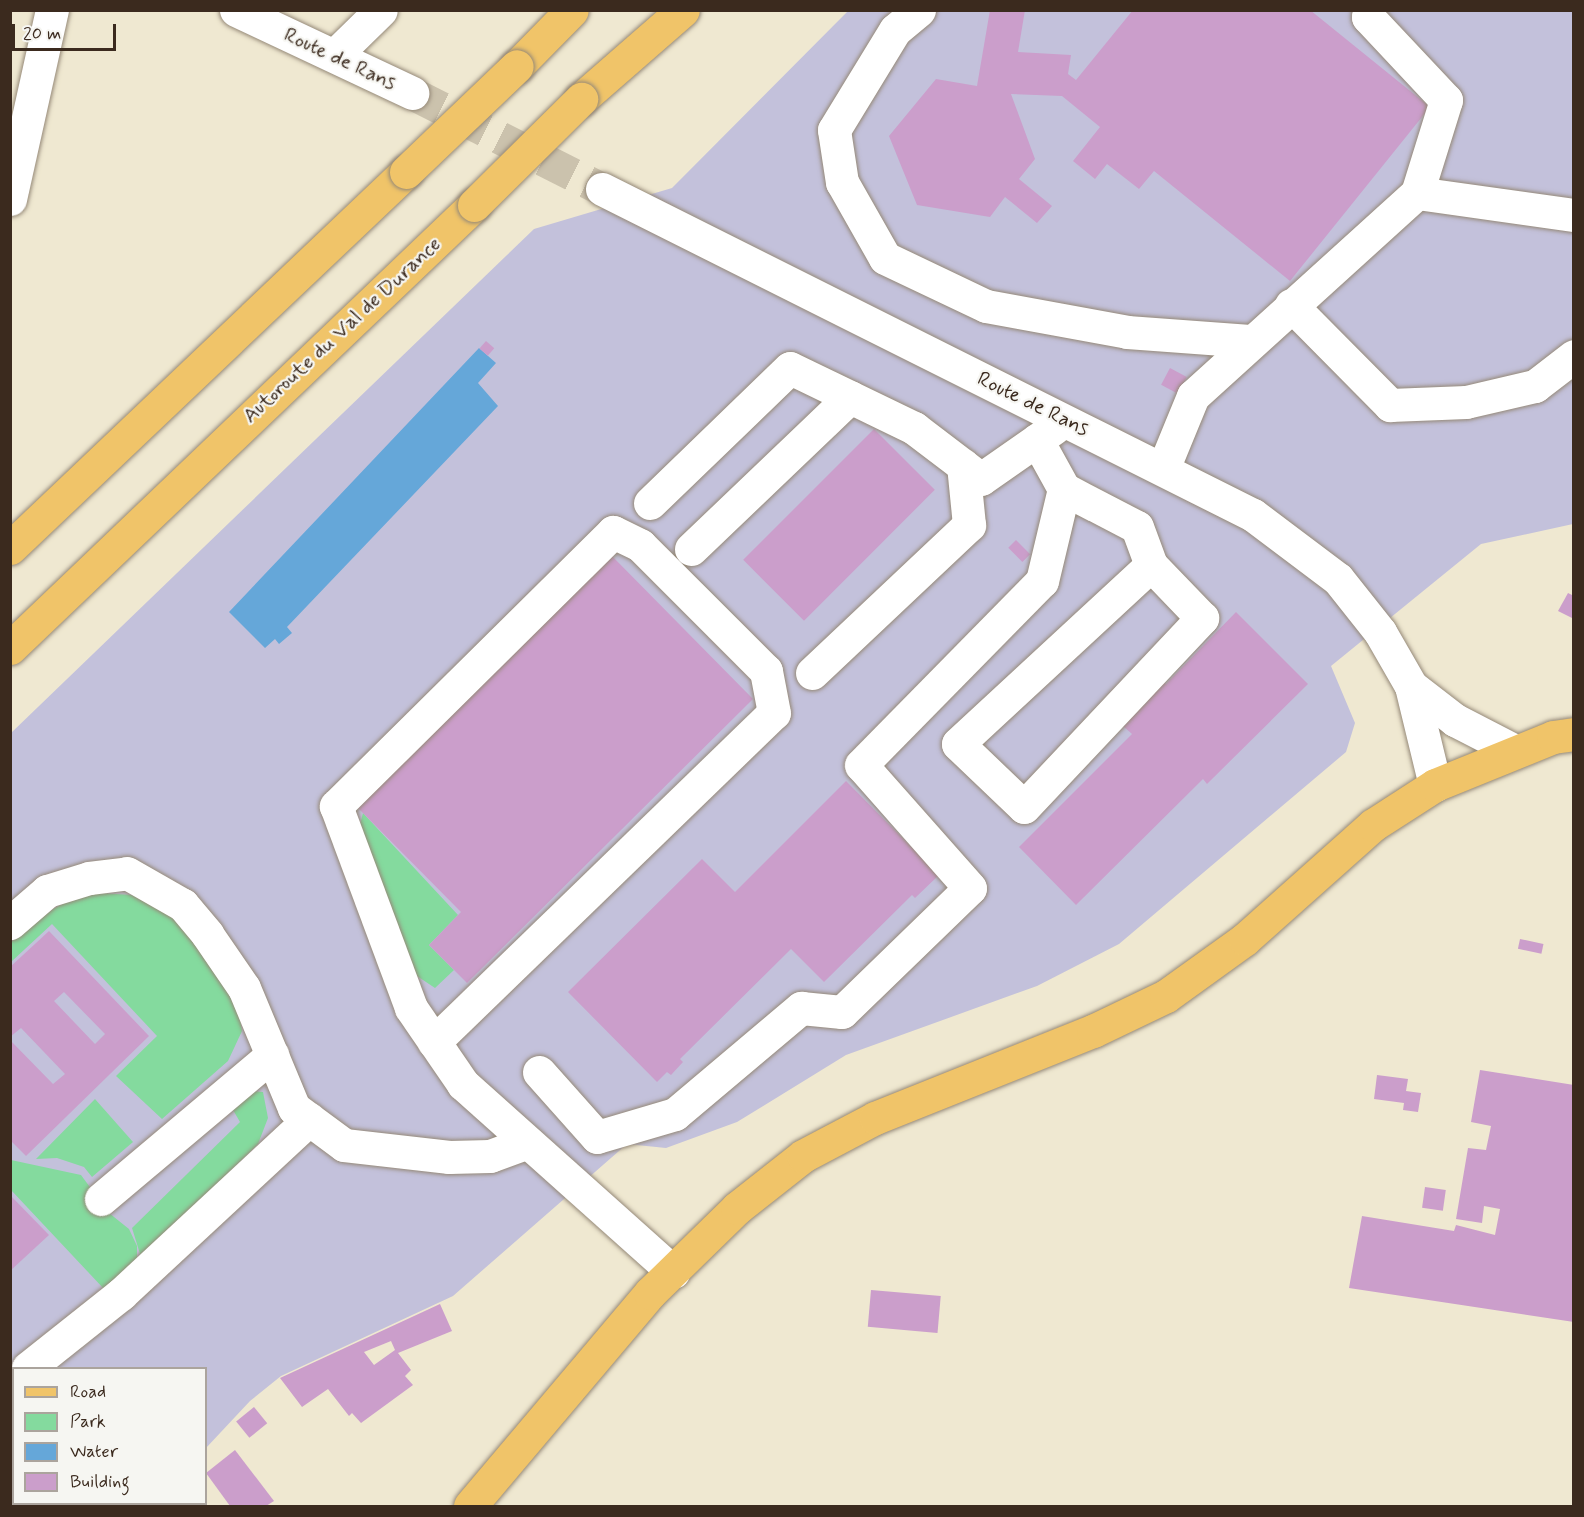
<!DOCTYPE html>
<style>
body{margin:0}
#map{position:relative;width:1584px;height:1517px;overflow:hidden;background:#efe8d1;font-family:Mynerve,sans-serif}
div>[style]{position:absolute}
.industrial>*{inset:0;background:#c3c1db}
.green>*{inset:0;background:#84da9e}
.water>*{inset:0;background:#65a7d9}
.building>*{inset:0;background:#cb9ecb;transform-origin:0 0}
.minor-tunnel>*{height:33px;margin-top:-16.5px;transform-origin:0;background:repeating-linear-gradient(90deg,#cbc2ad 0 33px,transparent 0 49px)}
.roads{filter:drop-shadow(0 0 2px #958978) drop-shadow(0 0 2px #958978)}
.minor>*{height:33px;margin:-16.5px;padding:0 16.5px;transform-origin:16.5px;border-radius:16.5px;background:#fff}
.major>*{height:33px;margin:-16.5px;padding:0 16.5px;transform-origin:16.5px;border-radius:16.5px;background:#f0c469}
.highway>*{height:33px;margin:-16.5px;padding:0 16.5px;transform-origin:16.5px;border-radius:16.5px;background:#f0c469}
.bridges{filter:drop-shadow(0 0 2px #958978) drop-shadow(0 0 2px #958978)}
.highway-bridge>*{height:33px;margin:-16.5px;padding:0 16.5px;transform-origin:16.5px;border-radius:16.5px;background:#f0c469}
span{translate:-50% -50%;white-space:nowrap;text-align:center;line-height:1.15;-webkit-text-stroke:4.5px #f6f6f2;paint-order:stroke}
.street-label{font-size:21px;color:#3b2a1e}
.frame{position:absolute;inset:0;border:12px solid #3b2a1e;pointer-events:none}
.legend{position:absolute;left:12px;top:1367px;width:195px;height:138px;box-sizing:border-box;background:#f6f6f2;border:2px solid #aba49d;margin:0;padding:8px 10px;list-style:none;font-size:18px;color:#3b2a1e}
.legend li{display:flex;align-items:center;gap:12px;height:30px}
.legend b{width:30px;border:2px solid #aba49d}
.scale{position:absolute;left:12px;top:24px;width:104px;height:27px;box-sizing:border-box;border:3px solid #3b2a1e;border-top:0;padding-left:8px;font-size:18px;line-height:21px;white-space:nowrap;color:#3b2a1e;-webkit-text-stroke:4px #f6f6f2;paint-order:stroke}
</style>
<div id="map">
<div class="industrial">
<i style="clip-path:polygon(848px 11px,1573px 11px,1573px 524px,1481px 544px,1331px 666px,1355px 723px,1346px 752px,1119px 944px,1037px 986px,846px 1055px,737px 1122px,666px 1148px,627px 1144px,453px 1296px,281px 1376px,250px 1401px,206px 1448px,206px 1368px,14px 1368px,14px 1504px,153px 1504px,11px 1506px,11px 733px,534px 229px,672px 188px)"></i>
</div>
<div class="green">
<i style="clip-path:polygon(363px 813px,458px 915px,429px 945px,454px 970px,435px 988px,417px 976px,406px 955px,358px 833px)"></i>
<i style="clip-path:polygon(85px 892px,132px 895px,168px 912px,192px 932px,238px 1007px,242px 1031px,228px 1061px,162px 1119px,116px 1076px,157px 1036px,52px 924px,11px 962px,11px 942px,53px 909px)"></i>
<i style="clip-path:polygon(250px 1091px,263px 1092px,268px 1118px,258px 1144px,141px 1257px,132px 1228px,240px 1122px,229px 1103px)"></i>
<i style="clip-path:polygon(95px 1099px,133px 1142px,92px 1177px,84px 1167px,57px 1158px,36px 1159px)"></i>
<i style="clip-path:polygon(11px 1160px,81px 1175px,109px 1213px,129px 1229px,137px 1246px,137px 1263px,104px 1289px,11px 1190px)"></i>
</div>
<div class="water">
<i style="clip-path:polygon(479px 348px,496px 363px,478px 383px,498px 406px,287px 627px,292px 633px,279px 644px,275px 639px,265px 648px,229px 612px)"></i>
</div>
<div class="building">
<i style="clip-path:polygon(990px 10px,1025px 10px,1018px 52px,1071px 55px,1068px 74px,1076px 80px,1133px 10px,1310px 10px,1430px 107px,1290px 281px,1154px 171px,1139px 189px,1107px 164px,1095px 179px,1073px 161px,1100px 127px,1062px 96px,1011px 94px,1035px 159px,1019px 179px,1052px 206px,1037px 223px,1005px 197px,990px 217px,917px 205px,889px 136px,936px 79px,977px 86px)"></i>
<i style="left:486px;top:341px;width:11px;height:10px;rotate:41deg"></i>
<i style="left:1170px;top:368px;width:19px;height:19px;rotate:28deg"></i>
<i style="left:874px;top:429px;width:86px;height:185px;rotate:45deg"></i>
<i style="left:1016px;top:540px;width:20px;height:11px;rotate:45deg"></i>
<i style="clip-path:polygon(610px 554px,753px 699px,467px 983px,429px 945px,461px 912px,356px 806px)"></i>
<i style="clip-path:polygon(1568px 593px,1574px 596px,1574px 619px,1558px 611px)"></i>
<i style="clip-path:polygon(1236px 612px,1308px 684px,1207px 784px,1203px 779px,1076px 905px,1019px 847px,1132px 734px,1123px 726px,1148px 701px,1143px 696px,1160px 678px,1166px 684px)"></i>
<i style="clip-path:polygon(846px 781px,939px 875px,915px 898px,912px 895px,824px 982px,791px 949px,680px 1059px,683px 1062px,671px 1075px,667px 1072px,657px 1082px,568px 992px,702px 859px,735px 892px)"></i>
<i style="clip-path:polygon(evenodd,49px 931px,149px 1036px,26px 1156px,10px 1140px,10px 1040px,53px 1084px,65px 1074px,21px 1028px,10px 1037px,10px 967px,49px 931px,64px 992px,105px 1034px,95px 1044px,54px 1001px,64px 992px)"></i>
<i style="left:1520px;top:939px;width:24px;height:10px;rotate:12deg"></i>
<i style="clip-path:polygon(1480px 1070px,1574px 1085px,1574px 1322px,1349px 1288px,1362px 1216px,1454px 1231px,1456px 1225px,1495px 1235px,1500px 1209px,1484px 1206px,1482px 1223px,1456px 1219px,1468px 1148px,1486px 1150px,1491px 1126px,1471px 1122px)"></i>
<i style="clip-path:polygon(1377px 1075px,1408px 1079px,1406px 1091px,1421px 1093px,1418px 1112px,1403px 1110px,1404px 1103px,1374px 1099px)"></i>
<i style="left:1425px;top:1187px;width:21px;height:21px;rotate:8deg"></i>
<i style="clip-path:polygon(10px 1195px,49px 1235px,10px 1271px)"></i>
<i style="left:871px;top:1290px;width:70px;height:37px;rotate:5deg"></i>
<i style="clip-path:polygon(evenodd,440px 1304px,452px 1331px,398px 1353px,411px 1370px,405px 1376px,413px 1385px,361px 1423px,352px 1413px,349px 1416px,328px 1389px,302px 1407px,280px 1378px,440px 1304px,391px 1341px,395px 1350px,374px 1365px,364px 1352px,391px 1341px)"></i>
<i style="left:254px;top:1407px;width:21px;height:23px;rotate:51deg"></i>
<i style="clip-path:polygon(235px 1450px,274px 1501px,266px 1506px,230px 1506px,206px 1473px)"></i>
</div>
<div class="minor-tunnel">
<i style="left:412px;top:93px;width:213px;rotate:26.8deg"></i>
</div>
<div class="roads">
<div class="minor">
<i style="left:236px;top:10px;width:195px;rotate:25.2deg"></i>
<i style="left:919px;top:10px;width:31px;rotate:140deg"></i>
<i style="left:895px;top:30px;width:117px;rotate:121.4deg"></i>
<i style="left:834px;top:130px;width:53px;rotate:81.3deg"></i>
<i style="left:842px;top:182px;width:87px;rotate:60.5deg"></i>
<i style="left:885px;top:258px;width:112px;rotate:25.4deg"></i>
<i style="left:986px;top:306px;width:143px;rotate:10.4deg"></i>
<i style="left:1127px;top:332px;width:123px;rotate:4.2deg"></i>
<i style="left:1369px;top:10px;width:7px;rotate:98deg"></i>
<i style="left:1368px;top:17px;width:114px;rotate:46.8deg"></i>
<i style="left:1446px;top:100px;width:97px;rotate:107.3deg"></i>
<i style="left:335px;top:55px;width:64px;rotate:-44.4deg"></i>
<i style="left:602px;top:189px;width:728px;rotate:26.6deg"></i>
<i style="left:1253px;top:515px;width:106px;rotate:37deg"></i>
<i style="left:1338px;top:579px;width:68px;rotate:51.6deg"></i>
<i style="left:1380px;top:632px;width:62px;rotate:60.1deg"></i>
<i style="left:1411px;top:686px;width:102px;rotate:76.4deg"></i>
<i style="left:10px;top:199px;width:194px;rotate:-77.5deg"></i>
<i style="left:1291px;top:305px;width:141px;rotate:45.3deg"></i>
<i style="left:1390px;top:405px;width:76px;rotate:-2.3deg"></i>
<i style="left:1466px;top:402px;width:71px;rotate:-13.1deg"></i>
<i style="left:1535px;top:386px;width:49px;rotate:-37.6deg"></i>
<i style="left:1163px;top:469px;width:79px;rotate:-67.7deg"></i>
<i style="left:1193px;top:396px;width:302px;rotate:-42.2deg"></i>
<i style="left:1417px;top:193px;width:159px;rotate:8deg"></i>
<i style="left:1064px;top:489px;width:82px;rotate:27.5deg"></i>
<i style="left:1137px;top:527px;width:40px;rotate:69.8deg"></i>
<i style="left:1151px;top:565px;width:263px;rotate:137.2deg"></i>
<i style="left:958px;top:744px;width:91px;rotate:43.7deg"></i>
<i style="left:1024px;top:807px;width:260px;rotate:-46.7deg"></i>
<i style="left:1202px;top:618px;width:74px;rotate:-133.9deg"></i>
<i style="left:650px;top:503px;width:194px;rotate:-44deg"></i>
<i style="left:790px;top:368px;width:138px;rotate:25.8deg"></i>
<i style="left:914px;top:428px;width:84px;rotate:37.3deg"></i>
<i style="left:981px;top:479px;width:89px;rotate:-34.9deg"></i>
<i style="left:691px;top:549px;width:220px;rotate:-43.7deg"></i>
<i style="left:812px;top:673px;width:216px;rotate:-43.3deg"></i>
<i style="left:969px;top:525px;width:60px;rotate:-95.7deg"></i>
<i style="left:1411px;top:686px;width:56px;rotate:37.7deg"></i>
<i style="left:1455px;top:720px;width:68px;rotate:27.3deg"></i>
<i style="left:10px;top:923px;width:49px;rotate:-40.9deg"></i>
<i style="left:47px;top:891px;width:44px;rotate:-17.2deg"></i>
<i style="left:89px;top:878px;width:38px;rotate:-7deg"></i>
<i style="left:127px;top:873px;width:64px;rotate:29.7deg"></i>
<i style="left:183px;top:905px;width:38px;rotate:50deg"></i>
<i style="left:207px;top:934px;width:65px;rotate:55.6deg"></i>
<i style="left:244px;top:988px;width:130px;rotate:67.4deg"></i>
<i style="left:294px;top:1108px;width:62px;rotate:36.5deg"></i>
<i style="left:344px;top:1145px;width:106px;rotate:6.5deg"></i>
<i style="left:449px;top:1157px;width:41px;rotate:-1.4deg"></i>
<i style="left:490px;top:1156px;width:40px;rotate:-20.2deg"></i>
<i style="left:434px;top:1042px;width:473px;rotate:-44.1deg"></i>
<i style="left:774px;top:713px;width:43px;rotate:-100.8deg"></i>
<i style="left:766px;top:671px;width:178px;rotate:-135deg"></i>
<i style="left:640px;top:545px;width:30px;rotate:-154deg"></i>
<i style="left:613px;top:532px;width:390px;rotate:135.3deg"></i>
<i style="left:336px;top:806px;width:215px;rotate:69.6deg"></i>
<i style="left:411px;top:1008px;width:92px;rotate:55.6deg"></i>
<i style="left:463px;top:1084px;width:282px;rotate:41.8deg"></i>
<i style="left:539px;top:1072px;width:87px;rotate:48.3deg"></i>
<i style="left:597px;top:1137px;width:81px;rotate:-16.4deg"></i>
<i style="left:675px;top:1114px;width:165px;rotate:-40.1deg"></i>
<i style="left:801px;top:1008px;width:41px;rotate:5.6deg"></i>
<i style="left:842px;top:1012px;width:178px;rotate:-44.1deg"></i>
<i style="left:970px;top:888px;width:164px;rotate:-131.5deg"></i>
<i style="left:861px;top:765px;width:258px;rotate:-45.5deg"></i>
<i style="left:1042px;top:581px;width:95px;rotate:-76.6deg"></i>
<i style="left:1064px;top:489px;width:56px;rotate:-118.9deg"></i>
<i style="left:101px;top:1199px;width:224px;rotate:-40.1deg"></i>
<i style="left:28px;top:1368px;width:119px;rotate:-38.5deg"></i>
<i style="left:121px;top:1294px;width:257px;rotate:-42.9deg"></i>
</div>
<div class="major">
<i style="left:470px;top:1506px;width:279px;rotate:-49.8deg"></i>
<i style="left:650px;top:1293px;width:122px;rotate:-44.3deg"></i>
<i style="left:737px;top:1208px;width:84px;rotate:-38.2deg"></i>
<i style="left:803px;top:1156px;width:81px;rotate:-27.8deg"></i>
<i style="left:875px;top:1118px;width:235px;rotate:-21.8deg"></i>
<i style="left:1093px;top:1031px;width:81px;rotate:-25.6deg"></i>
<i style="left:1166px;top:996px;width:97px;rotate:-35.8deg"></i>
<i style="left:1245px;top:939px;width:171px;rotate:-41.7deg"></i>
<i style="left:1373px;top:825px;width:74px;rotate:-32.8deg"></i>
<i style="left:1435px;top:785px;width:127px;rotate:-22.1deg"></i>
<i style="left:1553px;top:737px;width:21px;rotate:-8deg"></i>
</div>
<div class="highway">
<i style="left:517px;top:66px;width:78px;rotate:-45.5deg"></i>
<i style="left:581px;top:99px;width:135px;rotate:-41.1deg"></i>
<i style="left:10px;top:548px;width:546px;rotate:-43.52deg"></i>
<i style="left:10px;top:648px;width:642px;rotate:-43.67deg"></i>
</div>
</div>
<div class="bridges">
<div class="highway-bridge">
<i style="left:406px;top:172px;width:153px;rotate:-43.7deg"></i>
<i style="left:474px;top:205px;width:151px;rotate:-44.7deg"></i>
</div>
</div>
<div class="street-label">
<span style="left:340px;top:59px;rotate:25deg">Route de Rans</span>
<span style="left:342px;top:330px;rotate:-43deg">Autoroute du Val de Durance</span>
<span style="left:1033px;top:404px;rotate:26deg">Route de Rans</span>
</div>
<div class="frame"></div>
<ul class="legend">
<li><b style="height:8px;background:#f0c469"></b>Road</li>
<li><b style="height:16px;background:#84da9e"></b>Park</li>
<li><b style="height:16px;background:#65a7d9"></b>Water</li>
<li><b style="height:16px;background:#cb9ecb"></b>Building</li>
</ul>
<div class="scale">20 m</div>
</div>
